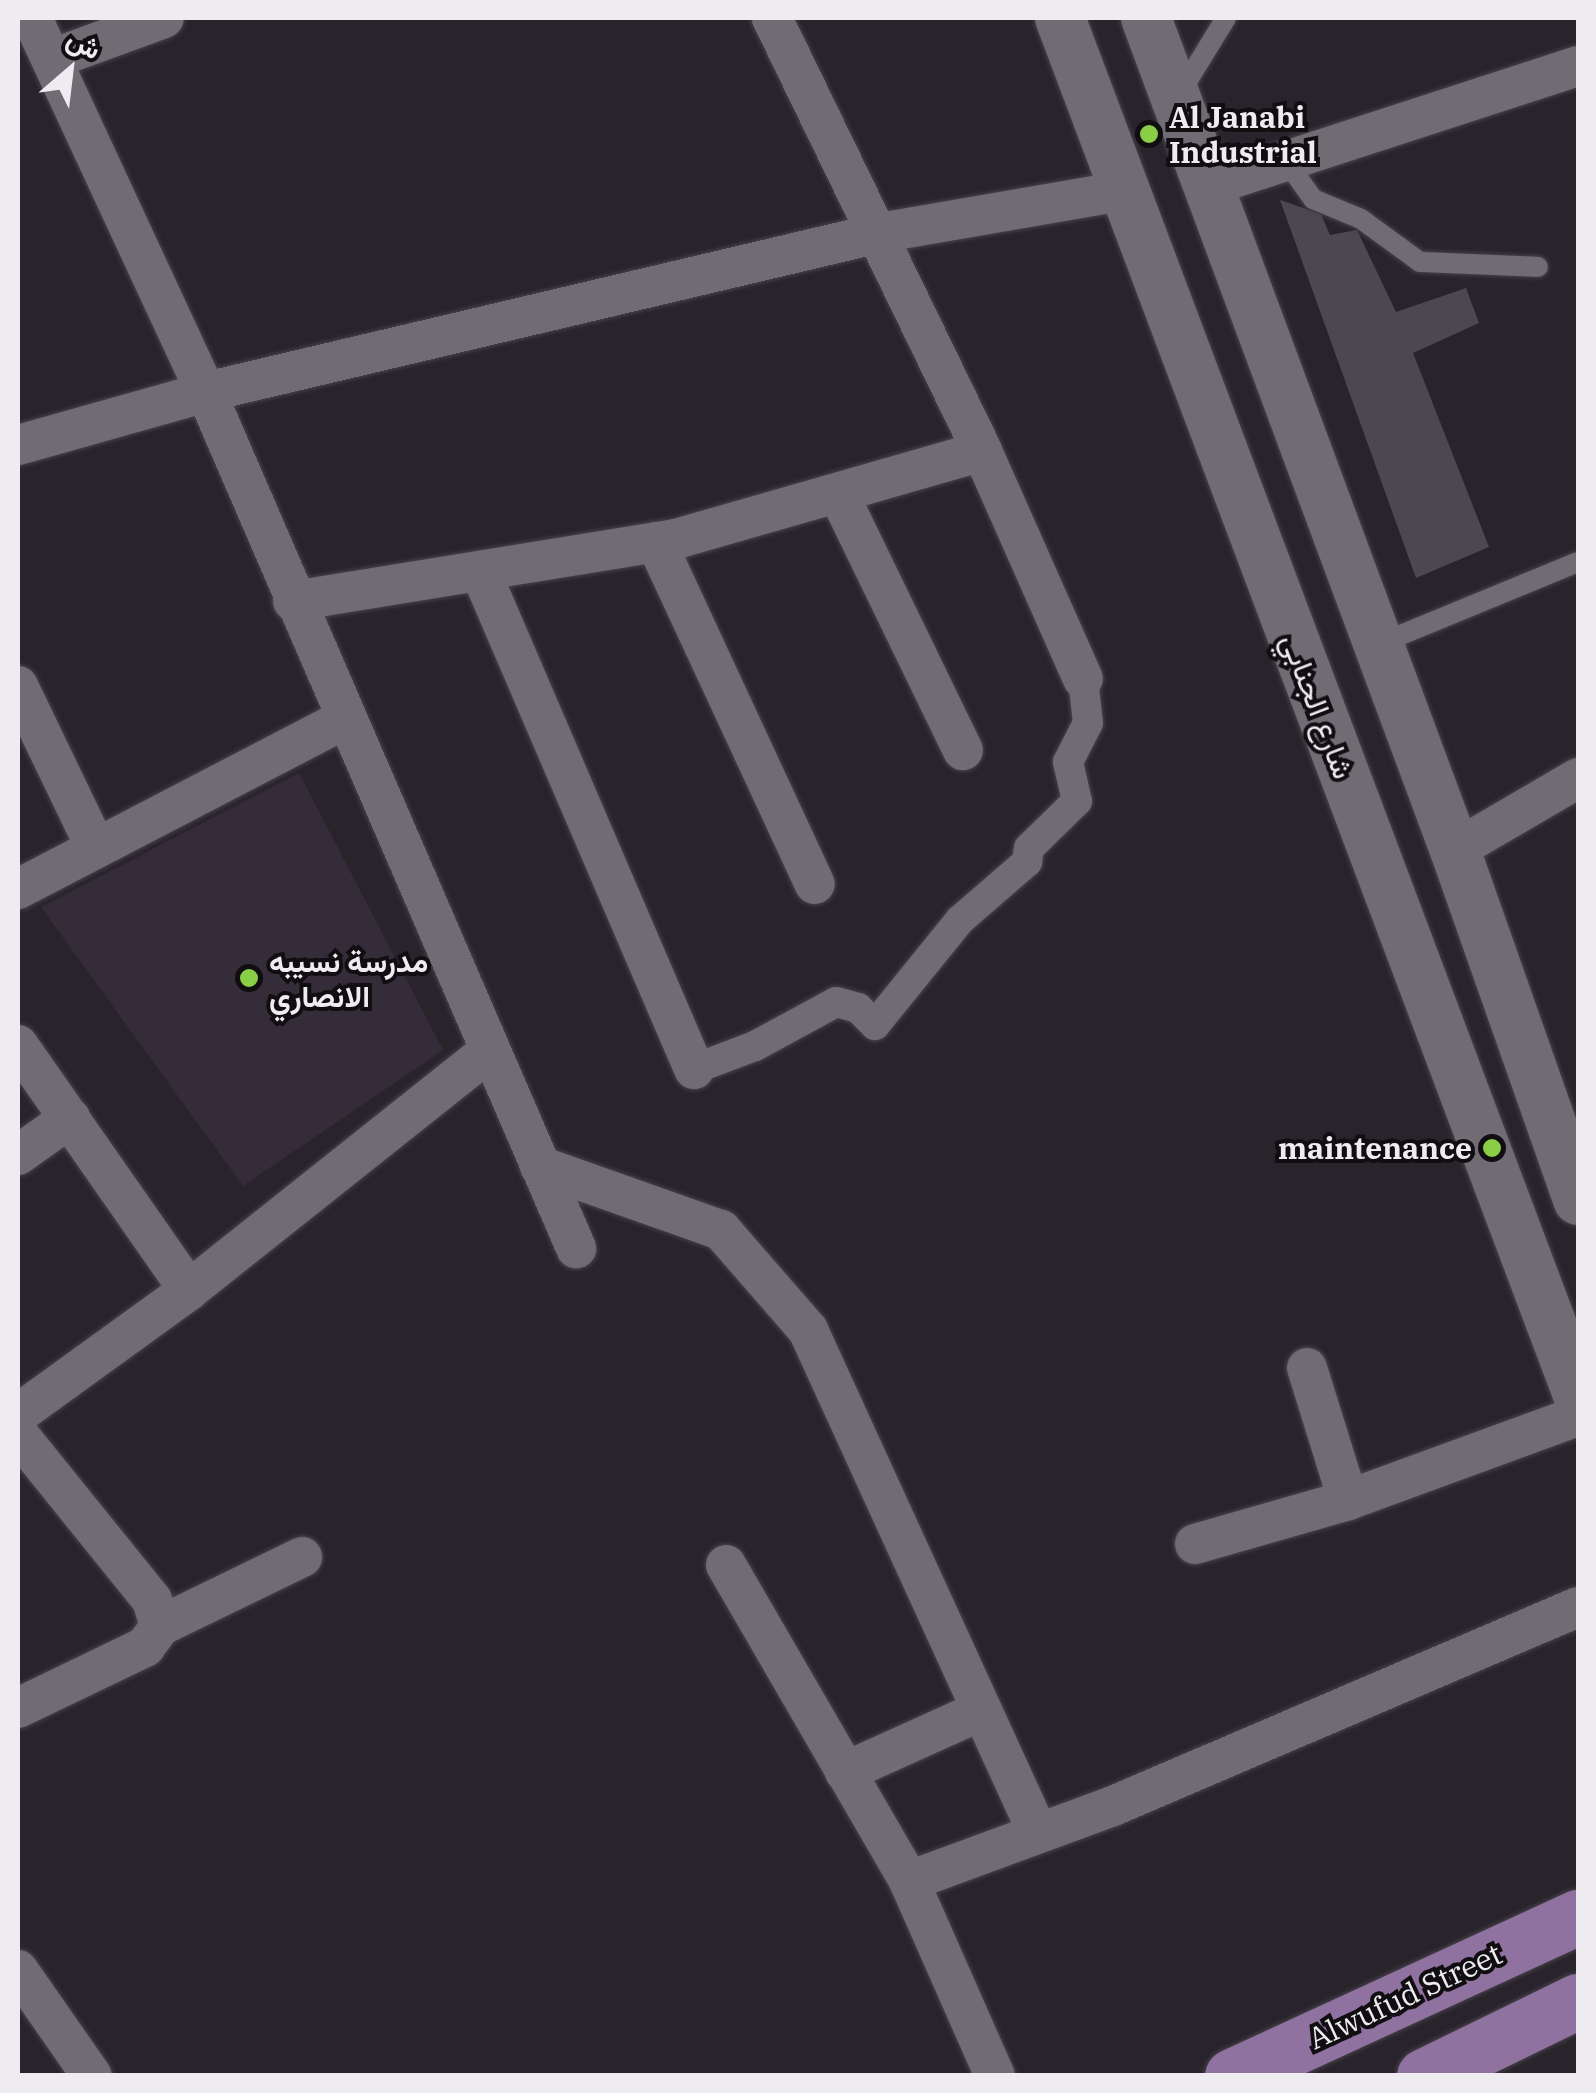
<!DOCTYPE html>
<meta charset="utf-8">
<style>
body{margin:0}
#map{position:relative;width:1596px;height:2093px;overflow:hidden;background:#29242c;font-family:"IBM Plex Serif",Vazirmatn,serif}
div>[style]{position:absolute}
.built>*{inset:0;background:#342c39}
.building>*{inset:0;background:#4d4850}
.roads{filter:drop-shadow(0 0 2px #47424a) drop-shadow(0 0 2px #47424a)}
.service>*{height:20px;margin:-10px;padding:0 10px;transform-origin:10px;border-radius:10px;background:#716b74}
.pedestrian>*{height:30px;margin:-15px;padding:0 15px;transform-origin:15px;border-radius:15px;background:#716b74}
.minor>*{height:40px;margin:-20px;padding:0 20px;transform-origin:20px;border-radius:20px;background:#716b74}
.tertiary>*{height:50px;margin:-25px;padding:0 25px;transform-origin:25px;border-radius:25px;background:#716b74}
.primary>*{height:55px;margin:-27.5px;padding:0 27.5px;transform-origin:27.5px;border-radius:27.5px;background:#9072a0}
.dots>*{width:28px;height:28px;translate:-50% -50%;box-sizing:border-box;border:5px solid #110e12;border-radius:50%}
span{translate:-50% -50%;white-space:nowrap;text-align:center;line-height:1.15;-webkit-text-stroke:8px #110e12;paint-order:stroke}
.poi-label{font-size:30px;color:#eeebf1;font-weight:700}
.left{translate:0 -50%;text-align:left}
.right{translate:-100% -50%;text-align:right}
.street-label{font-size:30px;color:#eeebf1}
.frame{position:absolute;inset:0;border:20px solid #eeebf1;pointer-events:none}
.north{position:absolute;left:20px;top:20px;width:100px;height:100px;-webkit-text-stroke:8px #110e12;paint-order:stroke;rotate:28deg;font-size:28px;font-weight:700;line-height:40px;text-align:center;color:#eeebf1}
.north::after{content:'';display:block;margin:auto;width:35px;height:45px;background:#eeebf1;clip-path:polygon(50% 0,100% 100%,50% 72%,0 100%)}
</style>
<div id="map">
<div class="built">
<i style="clip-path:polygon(299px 773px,443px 1050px,243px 1186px,41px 907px)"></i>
</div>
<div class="building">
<i style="clip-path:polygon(1280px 200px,1321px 214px,1330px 235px,1357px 230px,1396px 312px,1466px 288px,1479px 323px,1413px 353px,1489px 547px,1416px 578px)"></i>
</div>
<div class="roads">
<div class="service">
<i style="left:1180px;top:93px;width:88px;rotate:-58.5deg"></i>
<i style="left:1286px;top:161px;width:47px;rotate:54.6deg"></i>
<i style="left:1313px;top:199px;width:52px;rotate:22.6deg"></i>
<i style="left:1361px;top:219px;width:73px;rotate:36.1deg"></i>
<i style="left:1420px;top:262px;width:118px;rotate:2.4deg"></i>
<i style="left:1379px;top:644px;width:215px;rotate:-22.4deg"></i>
</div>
<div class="pedestrian">
<i style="left:694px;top:1069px;width:65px;rotate:-20.7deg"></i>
<i style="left:755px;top:1046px;width:92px;rotate:-28.5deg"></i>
<i style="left:836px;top:1002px;width:23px;rotate:15deg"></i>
<i style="left:858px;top:1008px;width:24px;rotate:45deg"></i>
<i style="left:875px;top:1025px;width:135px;rotate:-51deg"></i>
<i style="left:960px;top:920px;width:89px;rotate:-40.9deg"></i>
<i style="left:1027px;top:862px;width:14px;rotate:-82deg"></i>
<i style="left:1029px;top:848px;width:67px;rotate:-44.4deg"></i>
<i style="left:1077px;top:801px;width:40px;rotate:-103deg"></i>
<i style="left:1068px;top:762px;width:44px;rotate:-62.9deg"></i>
<i style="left:1088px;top:723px;width:44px;rotate:-96.5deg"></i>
</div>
<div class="minor">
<i style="left:32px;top:18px;width:412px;rotate:65.1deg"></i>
<i style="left:206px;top:392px;width:933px;rotate:66.62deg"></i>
<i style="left:772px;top:18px;width:481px;rotate:64.1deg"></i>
<i style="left:982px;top:451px;width:249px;rotate:66.1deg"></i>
<i style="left:52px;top:59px;width:119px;rotate:-20.1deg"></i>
<i style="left:1209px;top:186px;width:388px;rotate:-18deg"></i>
<i style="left:18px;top:445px;width:195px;rotate:-15.7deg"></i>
<i style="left:206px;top:392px;width:692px;rotate:-13.29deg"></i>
<i style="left:879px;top:233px;width:248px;rotate:-9.8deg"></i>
<i style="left:838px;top:493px;width:286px;rotate:64.1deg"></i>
<i style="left:656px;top:542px;width:377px;rotate:65.1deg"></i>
<i style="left:481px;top:573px;width:540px;rotate:66.76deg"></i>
<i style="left:293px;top:601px;width:388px;rotate:-9.2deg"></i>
<i style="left:676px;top:539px;width:318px;rotate:-16deg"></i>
<i style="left:18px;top:686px;width:180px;rotate:64.3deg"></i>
<i style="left:1455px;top:850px;width:143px;rotate:-30.3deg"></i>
<i style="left:18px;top:889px;width:370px;rotate:-27.5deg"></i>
<i style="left:18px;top:1045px;width:299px;rotate:55.1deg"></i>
<i style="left:18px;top:1155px;width:64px;rotate:-35.4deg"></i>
<i style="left:540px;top:1166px;width:192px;rotate:19.5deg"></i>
<i style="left:721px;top:1230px;width:133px;rotate:49deg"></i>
<i style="left:808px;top:1330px;width:553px;rotate:65.43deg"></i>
<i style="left:1307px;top:1368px;width:138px;rotate:72.7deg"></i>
<i style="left:18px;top:1414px;width:211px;rotate:-35.9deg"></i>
<i style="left:189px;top:1290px;width:384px;rotate:-38.5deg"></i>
<i style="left:18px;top:1434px;width:213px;rotate:51.1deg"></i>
<i style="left:152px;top:1600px;width:27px;rotate:73deg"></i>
<i style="left:1195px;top:1544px;width:159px;rotate:-16deg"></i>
<i style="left:1348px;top:1500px;width:245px;rotate:-20.1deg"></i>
<i style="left:726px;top:1565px;width:365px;rotate:59.9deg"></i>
<i style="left:909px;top:1881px;width:213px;rotate:66.2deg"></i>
<i style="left:18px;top:1708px;width:141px;rotate:-25.7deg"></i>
<i style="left:145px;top:1647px;width:26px;rotate:-54deg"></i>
<i style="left:160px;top:1626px;width:158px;rotate:-25.9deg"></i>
<i style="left:845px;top:1772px;width:150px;rotate:-24.3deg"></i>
<i style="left:909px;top:1881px;width:217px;rotate:-20.2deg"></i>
<i style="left:1113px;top:1806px;width:506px;rotate:-23.17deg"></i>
<i style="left:18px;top:1970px;width:129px;rotate:55.1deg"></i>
</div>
<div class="tertiary">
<i style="left:1060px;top:18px;width:1471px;rotate:69.38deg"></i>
<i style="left:1146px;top:18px;width:888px;rotate:69.63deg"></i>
<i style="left:1455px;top:850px;width:371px;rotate:70.6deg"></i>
</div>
<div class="primary">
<i style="left:1232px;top:2076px;width:381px;rotate:-24.7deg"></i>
<i style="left:1424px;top:2076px;width:171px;rotate:-26deg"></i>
</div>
</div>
<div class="dots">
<i style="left:1149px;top:134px;background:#8ace48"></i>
<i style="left:249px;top:978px;background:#8ace48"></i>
<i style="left:1492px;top:1148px;background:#8ace48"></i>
</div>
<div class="poi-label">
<span class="left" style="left:1169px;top:134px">Al Janabi<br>Industrial</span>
<span class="left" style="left:269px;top:978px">مدرسة نسيبه<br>الانصاري</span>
<span class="right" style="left:1472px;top:1148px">maintenance</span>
</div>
<div class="street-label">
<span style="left:1318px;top:706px;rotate:69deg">شارع الجنابي</span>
<span style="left:1405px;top:1996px;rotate:-25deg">Alwufud Street</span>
</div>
<div class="frame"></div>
<div class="north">ش</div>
</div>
